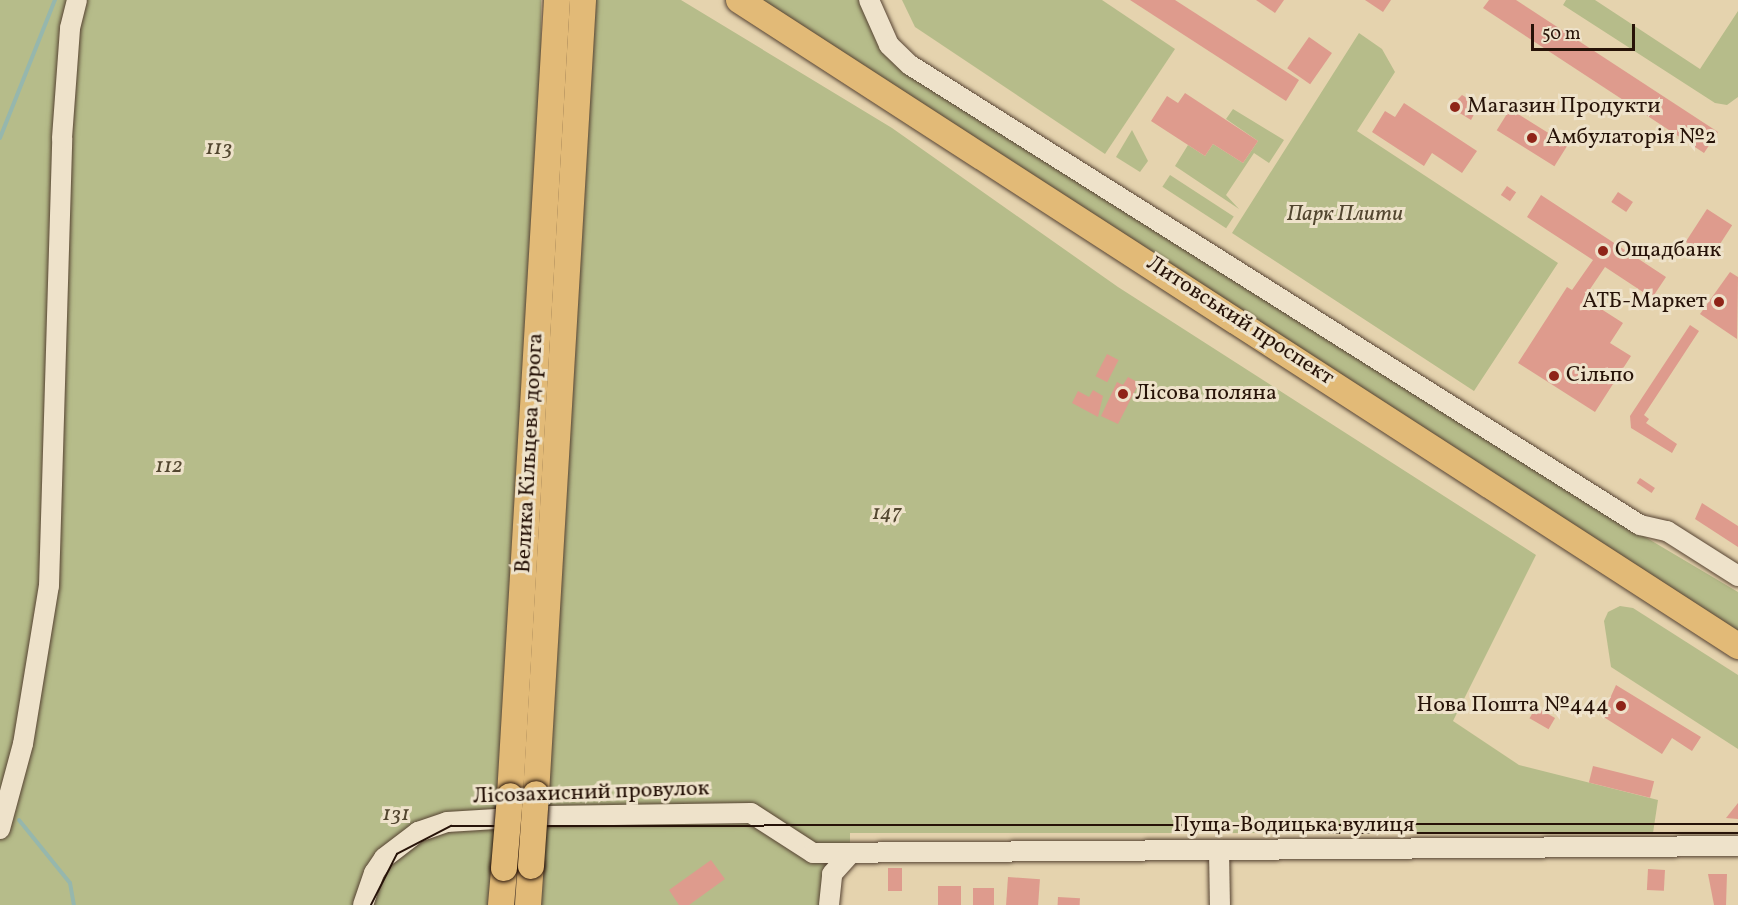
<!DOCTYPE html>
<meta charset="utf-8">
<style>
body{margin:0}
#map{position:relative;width:1738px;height:905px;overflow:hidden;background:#e5d3ae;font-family:Vollkorn,serif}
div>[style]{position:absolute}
.green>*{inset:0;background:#b6bc8a;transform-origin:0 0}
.stream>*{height:4px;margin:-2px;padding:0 2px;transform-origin:2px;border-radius:2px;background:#96b7ad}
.building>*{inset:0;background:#de9b8d;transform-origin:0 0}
.roads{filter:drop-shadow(0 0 2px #564332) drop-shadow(0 0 2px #564332)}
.minor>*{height:20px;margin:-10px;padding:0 10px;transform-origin:10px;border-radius:10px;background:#eee2ca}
.major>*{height:26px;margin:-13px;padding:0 13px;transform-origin:13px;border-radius:13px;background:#e2ba77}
.tram>*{height:1.5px;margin:-0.75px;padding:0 0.75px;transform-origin:0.75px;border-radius:0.75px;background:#271308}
.bridges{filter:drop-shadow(0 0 2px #271308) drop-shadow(0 0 2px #271308)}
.major-bridge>*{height:26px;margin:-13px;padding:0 13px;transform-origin:13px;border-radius:13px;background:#e2ba77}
.dots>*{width:16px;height:16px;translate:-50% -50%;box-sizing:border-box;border:3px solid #eee2ca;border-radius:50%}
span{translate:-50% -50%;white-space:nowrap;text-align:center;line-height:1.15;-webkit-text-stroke:6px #eee2ca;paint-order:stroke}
.poi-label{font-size:22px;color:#271308}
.left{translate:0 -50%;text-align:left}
.right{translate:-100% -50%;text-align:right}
.park-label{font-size:22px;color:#52462f;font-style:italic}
.street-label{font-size:22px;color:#271308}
.scale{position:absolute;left:1531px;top:24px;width:104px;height:27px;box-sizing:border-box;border:3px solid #271308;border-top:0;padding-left:8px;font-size:18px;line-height:21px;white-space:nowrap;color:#271308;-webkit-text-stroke:4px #eee2ca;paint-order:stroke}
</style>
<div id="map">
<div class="green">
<i style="left:0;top:0;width:541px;height:905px"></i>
<i style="clip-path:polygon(584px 0,681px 0,892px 128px,1118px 287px,1536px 555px,1453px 721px,1519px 765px,1658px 800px,1653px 833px,850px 833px,850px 854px,829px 905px,528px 905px)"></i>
<i style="clip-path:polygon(758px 0,863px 0,883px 48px,1635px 531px,1738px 592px,1738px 636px)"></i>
<i style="clip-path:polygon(902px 0,1102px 0,1175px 49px,1105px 154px,915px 27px)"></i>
<i style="clip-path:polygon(1566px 0,1595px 0,1700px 69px,1738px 11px,1738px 97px,1727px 105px,1715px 103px,1563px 5px)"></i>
<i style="clip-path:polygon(1359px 33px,1382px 49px,1395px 72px,1357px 131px,1558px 263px,1474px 391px,1232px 233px)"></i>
<i style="clip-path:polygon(1233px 109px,1284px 140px,1269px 163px,1254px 153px,1226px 195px,1239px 209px,1175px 166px,1188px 145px,1205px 156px,1213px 144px,1243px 163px,1258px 141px,1226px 119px)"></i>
<i style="clip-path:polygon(1132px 130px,1148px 161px,1140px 172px,1116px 157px)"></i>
<i style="left:1170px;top:175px;width:76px;height:14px;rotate:33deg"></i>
<i style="clip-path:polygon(1620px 606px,1633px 608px,1738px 675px,1738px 749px,1611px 667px,1604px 621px,1608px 612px)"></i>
</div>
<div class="stream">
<i style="left:0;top:138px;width:149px;rotate:-68.3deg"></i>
<i style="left:19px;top:820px;width:81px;rotate:51deg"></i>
<i style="left:70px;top:883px;width:22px;rotate:80deg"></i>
</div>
<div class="building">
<i style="clip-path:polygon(1130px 0,1175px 0,1299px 80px,1286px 101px)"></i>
<i style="clip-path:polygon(1256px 0,1284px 0,1275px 13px)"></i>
<i style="clip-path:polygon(1365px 0,1391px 0,1383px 12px)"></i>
<i style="clip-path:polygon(1489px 0,1516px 0,1718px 132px,1704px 153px,1483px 8px)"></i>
<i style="left:1309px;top:37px;width:28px;height:38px;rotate:35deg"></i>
<i style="clip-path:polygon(1185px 93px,1258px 141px,1243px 163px,1213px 144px,1205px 156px,1151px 121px,1167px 96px,1178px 103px)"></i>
<i style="clip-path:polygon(1462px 95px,1479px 105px,1471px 120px,1450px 107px)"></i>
<i style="clip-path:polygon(1404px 103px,1477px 151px,1462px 173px,1432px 153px,1424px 166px,1372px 132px,1385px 111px,1395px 117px)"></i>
<i style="left:1510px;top:109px;width:68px;height:25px;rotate:32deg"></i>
<i style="left:1507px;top:186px;width:11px;height:11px;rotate:34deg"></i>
<i style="left:1618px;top:192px;width:18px;height:12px;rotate:34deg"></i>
<i style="clip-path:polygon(1541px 195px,1666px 277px,1652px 298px,1605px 267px,1584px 298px,1623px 323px,1610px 343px,1631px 356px,1595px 412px,1518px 363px,1567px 287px,1572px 290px,1593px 260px,1527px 217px)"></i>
<i style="left:1707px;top:209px;width:30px;height:39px;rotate:33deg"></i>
<i style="clip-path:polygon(1730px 272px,1738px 277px,1737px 339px,1700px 314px)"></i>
<i style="clip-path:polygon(1690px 325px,1699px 331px,1644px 415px,1649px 419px,1646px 423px,1677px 444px,1672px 453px,1631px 428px,1630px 416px)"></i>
<i style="left:1107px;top:354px;width:13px;height:25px;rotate:27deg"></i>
<i style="clip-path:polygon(1128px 377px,1139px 383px,1118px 424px,1101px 416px,1117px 382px,1123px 385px)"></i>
<i style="clip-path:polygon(1093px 390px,1103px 396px,1098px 417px,1072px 403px,1078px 391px,1089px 397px)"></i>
<i style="left:1640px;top:478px;width:18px;height:6px;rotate:34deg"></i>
<i style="clip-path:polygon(1702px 503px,1738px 526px,1738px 547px,1695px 519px)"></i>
<i style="clip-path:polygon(1616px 685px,1701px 737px,1692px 751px,1672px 738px,1662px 754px,1602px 716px)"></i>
<i style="left:1536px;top:707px;width:22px;height:13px;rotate:30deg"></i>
<i style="left:1593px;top:766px;width:63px;height:17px;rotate:14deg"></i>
<i style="clip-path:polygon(1738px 803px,1738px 819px,1726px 818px)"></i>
<i style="clip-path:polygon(711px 860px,725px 879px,689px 905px,679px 905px,669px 890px)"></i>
<i style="left:902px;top:868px;width:23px;height:14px;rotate:90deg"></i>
<i style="left:1648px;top:869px;width:17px;height:21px;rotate:3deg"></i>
<i style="clip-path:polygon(1708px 874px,1727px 874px,1726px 905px,1714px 905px)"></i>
<i style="left:1008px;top:877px;width:32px;height:28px;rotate:4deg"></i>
<i style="left:938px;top:886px;width:23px;height:19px"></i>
<i style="left:973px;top:888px;width:21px;height:17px"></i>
<i style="left:1058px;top:897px;width:22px;height:8px;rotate:3deg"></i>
</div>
<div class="roads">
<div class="minor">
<i style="left:869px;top:0;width:49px;rotate:66deg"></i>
<i style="left:889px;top:45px;width:29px;rotate:44deg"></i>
<i style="left:910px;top:65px;width:863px;rotate:32.22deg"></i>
<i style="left:1640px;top:525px;width:28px;rotate:13deg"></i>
<i style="left:1667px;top:531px;width:84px;rotate:32.4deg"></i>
<i style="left:0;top:829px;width:88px;rotate:-74.9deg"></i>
<i style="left:23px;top:744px;width:160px;rotate:-80.7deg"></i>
<i style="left:49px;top:586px;width:448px;rotate:-88.3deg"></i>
<i style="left:62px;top:138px;width:110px;rotate:-85.8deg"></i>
<i style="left:70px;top:28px;width:29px;rotate:-76deg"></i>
<i style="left:1219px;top:850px;width:55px;rotate:89deg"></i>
<i style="left:363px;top:905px;width:34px;rotate:-71deg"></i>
<i style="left:374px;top:873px;width:18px;rotate:-56deg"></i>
<i style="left:384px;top:858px;width:43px;rotate:-37.4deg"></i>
<i style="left:418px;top:832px;width:31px;rotate:-19deg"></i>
<i style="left:447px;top:822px;width:98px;rotate:-3.5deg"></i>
<i style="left:545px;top:816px;width:206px;rotate:-0.8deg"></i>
<i style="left:751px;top:813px;width:74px;rotate:32.8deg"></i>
<i style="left:813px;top:853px;width:925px;rotate:-0.43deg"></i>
<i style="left:829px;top:905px;width:31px;rotate:-84deg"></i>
<i style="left:832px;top:874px;width:27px;rotate:-48deg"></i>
</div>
<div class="major">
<i style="left:739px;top:0;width:1190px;rotate:32.89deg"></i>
<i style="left:536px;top:794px;width:795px;rotate:-86.61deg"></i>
<i style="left:510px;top:796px;width:797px;rotate:-86.62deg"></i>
<i style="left:501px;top:905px;width:37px;rotate:-85deg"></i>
<i style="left:528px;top:905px;width:39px;rotate:-86deg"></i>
</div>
</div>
<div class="tram">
<i style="left:1315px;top:833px;width:423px"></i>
<i style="left:371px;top:905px;width:57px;rotate:-63deg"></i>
<i style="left:397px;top:854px;width:61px;rotate:-27.4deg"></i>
<i style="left:451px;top:826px;width:1287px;rotate:-0.09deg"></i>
</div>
<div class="bridges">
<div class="major-bridge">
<i style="left:531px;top:866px;width:72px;rotate:-86deg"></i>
<i style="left:504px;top:868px;width:72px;rotate:-85.2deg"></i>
</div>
</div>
<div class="dots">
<i style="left:1455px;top:107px;background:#8f2418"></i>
<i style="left:1532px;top:138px;background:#8f2418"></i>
<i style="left:1603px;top:251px;background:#8f2418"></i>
<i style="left:1719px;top:302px;background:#8f2418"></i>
<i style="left:1554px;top:376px;background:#8f2418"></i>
<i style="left:1123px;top:394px;background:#8f2418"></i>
<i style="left:1621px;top:706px;background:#8f2418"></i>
</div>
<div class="poi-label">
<span class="left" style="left:1467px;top:107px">Магазин Продукти</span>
<span class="left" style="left:1546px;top:138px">Амбулаторія №2</span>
<span class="left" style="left:1615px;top:251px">Ощадбанк</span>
<span class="right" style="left:1707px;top:302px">АТБ-Маркет</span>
<span class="left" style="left:1566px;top:376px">Сільпо</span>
<span class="left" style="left:1135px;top:394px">Лісова поляна</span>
<span class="right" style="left:1609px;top:706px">Нова Пошта №444</span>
</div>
<div class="park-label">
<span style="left:219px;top:149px">113</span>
<span style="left:1345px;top:215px">Парк Плити</span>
<span style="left:169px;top:467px">112</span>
<span style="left:887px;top:514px">147</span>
<span style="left:396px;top:815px">131</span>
</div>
<div class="street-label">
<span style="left:1240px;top:321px;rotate:33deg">Литовський проспект</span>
<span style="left:530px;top:453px;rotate:-87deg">Велика Кільцева дорога</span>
<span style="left:591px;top:793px;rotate:-2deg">Лісозахисний провулок</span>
<span style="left:1294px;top:826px">Пуща-Водицька вулиця</span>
</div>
<div class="scale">50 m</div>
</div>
